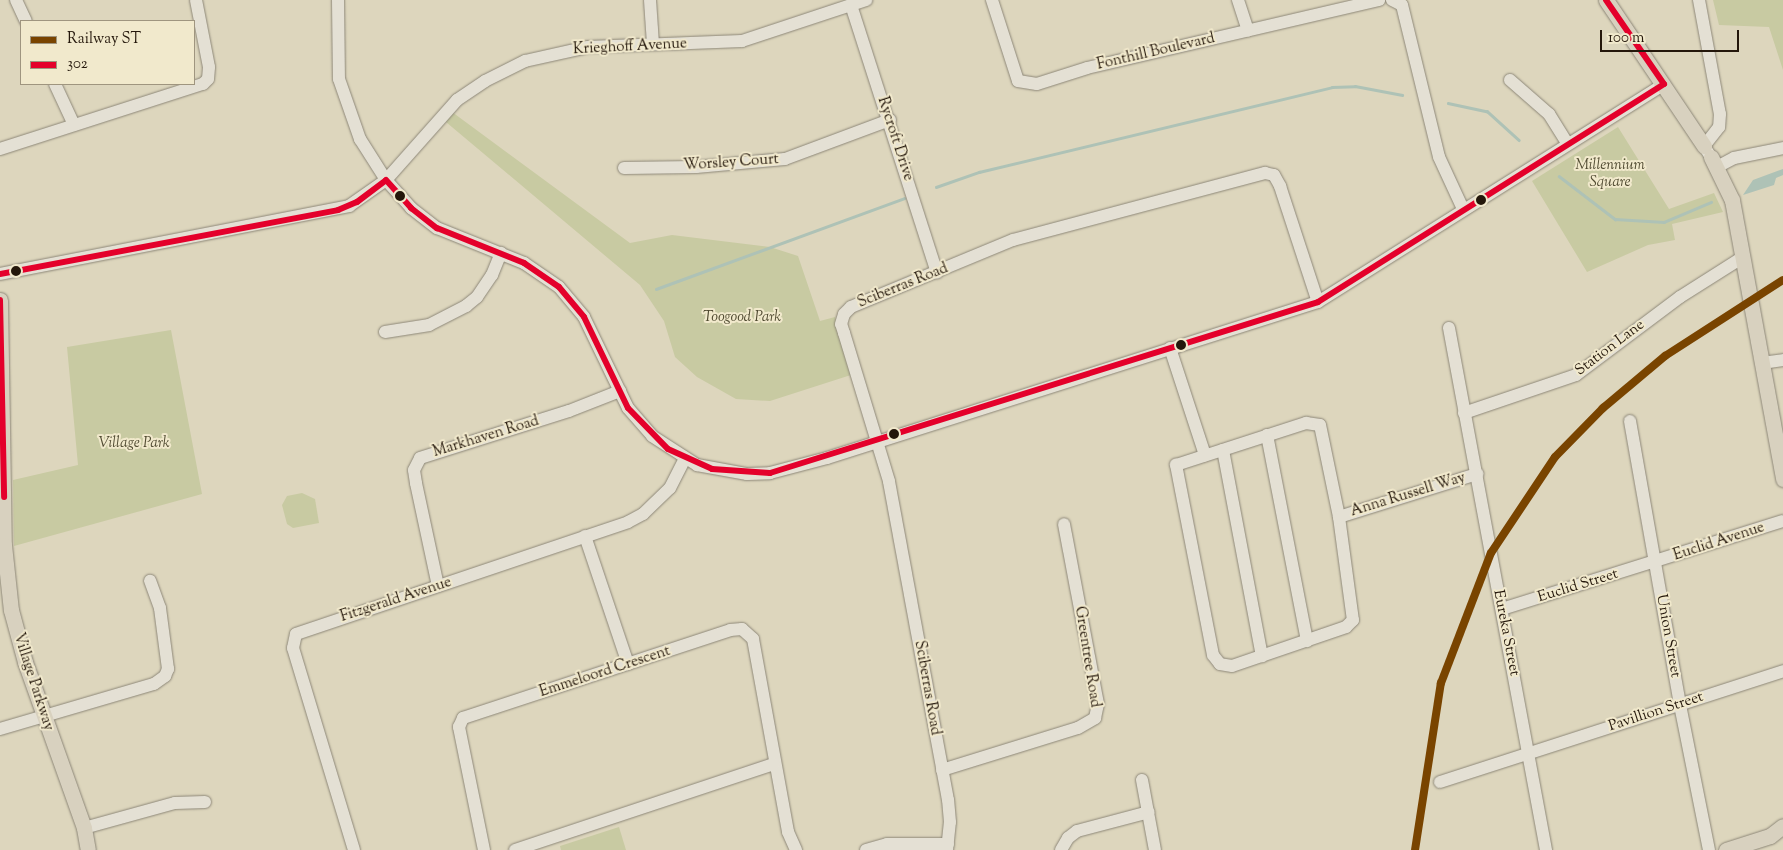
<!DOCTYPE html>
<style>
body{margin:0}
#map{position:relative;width:1783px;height:850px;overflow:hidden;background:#ddd6bd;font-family:"Sorts Mill Goudy",serif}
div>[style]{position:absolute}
.green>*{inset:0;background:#c8caa2}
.water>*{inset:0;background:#aec2b6}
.stream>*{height:2.5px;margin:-1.25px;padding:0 1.25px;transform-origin:1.25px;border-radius:1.25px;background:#aec2b6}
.roads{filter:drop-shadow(0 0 1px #8d8778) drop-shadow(0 0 1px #8d8778)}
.minor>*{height:12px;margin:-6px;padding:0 6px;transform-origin:6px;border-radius:6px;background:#e4e0d4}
.major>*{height:15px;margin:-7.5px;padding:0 7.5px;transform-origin:7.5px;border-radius:7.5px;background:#d8d1bf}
.bus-1>*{height:6px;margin:-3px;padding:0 3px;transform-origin:3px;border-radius:3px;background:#e4002b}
.rail-1>*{height:8px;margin:-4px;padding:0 4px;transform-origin:4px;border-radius:4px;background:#794400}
.dots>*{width:14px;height:14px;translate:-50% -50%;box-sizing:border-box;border:2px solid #f1e9cc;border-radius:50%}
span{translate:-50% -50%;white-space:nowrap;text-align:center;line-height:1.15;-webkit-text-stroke:4px #f1e9cc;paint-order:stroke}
.street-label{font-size:15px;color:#24170b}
.park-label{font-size:15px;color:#504a31;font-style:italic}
.legend{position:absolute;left:20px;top:20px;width:175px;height:65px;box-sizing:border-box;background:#f1e9cc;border:1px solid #9f957f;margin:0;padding:6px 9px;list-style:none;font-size:15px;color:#24170b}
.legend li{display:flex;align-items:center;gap:10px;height:25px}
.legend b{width:25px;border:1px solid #9f957f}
.scale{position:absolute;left:1600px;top:30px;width:139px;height:22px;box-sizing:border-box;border:2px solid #24170b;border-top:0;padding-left:6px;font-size:15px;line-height:18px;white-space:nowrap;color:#24170b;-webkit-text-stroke:4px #f1e9cc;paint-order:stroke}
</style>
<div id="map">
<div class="green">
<i style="clip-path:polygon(1713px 0,1783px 0,1783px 70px,1769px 27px,1719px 25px)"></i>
<i style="clip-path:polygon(448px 109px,630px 243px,672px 235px,770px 247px,798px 256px,820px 321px,835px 317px,854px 374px,770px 401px,736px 399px,697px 377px,675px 357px,664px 321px,640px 285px,440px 117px)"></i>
<i style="clip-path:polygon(1618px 127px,1669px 209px,1714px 193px,1723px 212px,1672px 224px,1675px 240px,1648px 245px,1587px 272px,1532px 181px)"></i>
<i style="clip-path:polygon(171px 330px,202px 494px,14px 546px,13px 480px,78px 465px,67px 347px)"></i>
<i style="clip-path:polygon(302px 493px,315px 499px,319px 523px,293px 528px,287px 524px,282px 505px,287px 496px)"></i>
<i style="clip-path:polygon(619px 827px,626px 850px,561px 850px,560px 846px)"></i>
</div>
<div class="water">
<i style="clip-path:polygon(1783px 169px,1783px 175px,1776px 178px,1774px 185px,1743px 195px,1753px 180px)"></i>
</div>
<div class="stream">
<i style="left:1448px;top:103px;width:40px;rotate:12deg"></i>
<i style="left:1487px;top:111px;width:43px;rotate:42.2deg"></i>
<i style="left:1559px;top:176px;width:71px;rotate:37.5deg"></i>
<i style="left:1615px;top:219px;width:49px;rotate:3.5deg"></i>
<i style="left:1664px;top:222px;width:51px;rotate:-23.1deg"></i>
<i style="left:936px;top:187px;width:46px;rotate:-19.2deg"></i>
<i style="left:979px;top:172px;width:363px;rotate:-13.5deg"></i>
<i style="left:1332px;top:87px;width:23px;rotate:-2deg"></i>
<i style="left:1355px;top:86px;width:48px;rotate:10.8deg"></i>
<i style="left:656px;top:289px;width:264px;rotate:-20.1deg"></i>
</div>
<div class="roads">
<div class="minor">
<i style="left:16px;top:0;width:23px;rotate:65deg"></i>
<i style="left:338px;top:0;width:79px;rotate:89.3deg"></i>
<i style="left:339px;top:79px;width:64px;rotate:70.7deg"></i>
<i style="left:360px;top:139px;width:49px;rotate:57.6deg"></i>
<i style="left:386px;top:180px;width:38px;rotate:48deg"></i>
<i style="left:411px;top:208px;width:33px;rotate:38deg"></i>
<i style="left:437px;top:228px;width:94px;rotate:21.9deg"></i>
<i style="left:524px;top:263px;width:42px;rotate:34.4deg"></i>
<i style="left:559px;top:287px;width:39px;rotate:50deg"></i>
<i style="left:584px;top:317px;width:101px;rotate:64.2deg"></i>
<i style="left:628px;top:408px;width:37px;rotate:49deg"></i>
<i style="left:652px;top:436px;width:54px;rotate:32.8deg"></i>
<i style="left:697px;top:465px;width:51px;rotate:10.2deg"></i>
<i style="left:747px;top:474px;width:23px;rotate:-2deg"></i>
<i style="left:770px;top:473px;width:59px;rotate:-14.7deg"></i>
<i style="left:827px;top:458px;width:515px;rotate:-17.63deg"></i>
<i style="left:1318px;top:302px;width:409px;rotate:-32.2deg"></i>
<i style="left:650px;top:0;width:44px;rotate:86.1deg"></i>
<i style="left:992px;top:0;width:85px;rotate:72.2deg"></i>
<i style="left:1018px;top:81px;width:19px;rotate:9deg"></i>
<i style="left:1037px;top:84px;width:52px;rotate:-17.7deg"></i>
<i style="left:1087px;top:68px;width:300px;rotate:-13.1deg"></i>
<i style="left:1238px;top:0;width:32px;rotate:72deg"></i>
<i style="left:1392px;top:0;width:11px;rotate:27deg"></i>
<i style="left:1402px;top:5px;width:156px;rotate:76.3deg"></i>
<i style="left:1439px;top:157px;width:57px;rotate:65.2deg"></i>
<i style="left:1699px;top:0;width:116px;rotate:79.6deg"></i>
<i style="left:1720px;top:114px;width:13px;rotate:94deg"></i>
<i style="left:1719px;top:127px;width:24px;rotate:128deg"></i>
<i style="left:1704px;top:146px;width:9px;rotate:58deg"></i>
<i style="left:851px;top:5px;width:281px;rotate:72.2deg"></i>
<i style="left:1510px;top:80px;width:52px;rotate:41.1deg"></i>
<i style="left:1549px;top:114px;width:34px;rotate:58deg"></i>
<i style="left:55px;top:84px;width:45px;rotate:65.1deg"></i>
<i style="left:0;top:149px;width:213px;rotate:-17.8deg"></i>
<i style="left:203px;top:84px;width:7px;rotate:-45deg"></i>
<i style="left:208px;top:79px;width:12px;rotate:-85deg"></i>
<i style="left:209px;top:67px;width:68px;rotate:-101deg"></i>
<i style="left:1717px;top:167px;width:19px;rotate:-28deg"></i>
<i style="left:1734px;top:158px;width:50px;rotate:-11.5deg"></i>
<i style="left:624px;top:168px;width:72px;rotate:-0.8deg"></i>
<i style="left:696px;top:167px;width:89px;rotate:-5.1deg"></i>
<i style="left:785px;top:159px;width:112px;rotate:-20.4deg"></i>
<i style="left:0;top:274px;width:356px;rotate:-11deg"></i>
<i style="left:349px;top:206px;width:45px;rotate:-35.1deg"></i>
<i style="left:386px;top:180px;width:107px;rotate:-48.4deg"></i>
<i style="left:457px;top:100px;width:34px;rotate:-34deg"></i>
<i style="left:485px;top:81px;width:45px;rotate:-26.6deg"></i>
<i style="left:525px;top:61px;width:65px;rotate:-12.5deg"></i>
<i style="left:588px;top:47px;width:154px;rotate:-2.2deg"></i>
<i style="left:742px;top:41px;width:131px;rotate:-18.3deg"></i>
<i style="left:1449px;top:328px;width:531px;rotate:79.47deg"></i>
<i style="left:385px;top:332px;width:45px;rotate:-9deg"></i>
<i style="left:429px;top:325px;width:42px;rotate:-27.2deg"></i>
<i style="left:466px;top:306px;width:14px;rotate:-39deg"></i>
<i style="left:477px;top:297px;width:27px;rotate:-56deg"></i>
<i style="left:492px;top:275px;width:24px;rotate:-68deg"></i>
<i style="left:1170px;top:348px;width:113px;rotate:71.9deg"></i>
<i style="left:1762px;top:363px;width:21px;rotate:-8deg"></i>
<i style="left:1464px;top:413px;width:118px;rotate:-18.7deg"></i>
<i style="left:1576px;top:375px;width:130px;rotate:-36.9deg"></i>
<i style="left:1680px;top:297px;width:75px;rotate:-32.4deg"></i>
<i style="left:1630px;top:421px;width:288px;rotate:80deg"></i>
<i style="left:1680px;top:705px;width:148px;rotate:78.7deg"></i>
<i style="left:1306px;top:423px;width:14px;rotate:8deg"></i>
<i style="left:1320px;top:425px;width:94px;rotate:78.3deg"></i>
<i style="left:1339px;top:517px;width:104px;rotate:82.3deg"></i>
<i style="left:1353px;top:620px;width:10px;rotate:135deg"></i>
<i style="left:1346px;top:627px;width:120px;rotate:161.1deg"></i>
<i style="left:1232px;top:666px;width:12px;rotate:-171deg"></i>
<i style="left:1220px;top:664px;width:11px;rotate:-128deg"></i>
<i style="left:1213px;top:655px;width:194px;rotate:-101deg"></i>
<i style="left:1176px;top:465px;width:137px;rotate:-17.9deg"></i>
<i style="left:1267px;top:435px;width:210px;rotate:79deg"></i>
<i style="left:1223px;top:450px;width:210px;rotate:79.3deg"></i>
<i style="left:1339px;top:517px;width:145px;rotate:-17.3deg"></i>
<i style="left:585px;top:536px;width:135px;rotate:71.4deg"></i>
<i style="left:438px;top:586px;width:105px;rotate:-102.1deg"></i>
<i style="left:416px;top:483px;width:13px;rotate:-99deg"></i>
<i style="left:414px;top:470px;width:13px;rotate:-63deg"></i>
<i style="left:420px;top:458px;width:156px;rotate:-17.5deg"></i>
<i style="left:569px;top:411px;width:55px;rotate:-21.4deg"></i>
<i style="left:1502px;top:609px;width:294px;rotate:-17.4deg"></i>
<i style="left:0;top:729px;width:160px;rotate:-16.3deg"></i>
<i style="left:154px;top:684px;width:14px;rotate:-36deg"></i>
<i style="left:165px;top:676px;width:8px;rotate:-67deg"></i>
<i style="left:168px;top:669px;width:62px;rotate:-97.5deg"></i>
<i style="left:160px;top:608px;width:29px;rotate:-110deg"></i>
<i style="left:942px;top:770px;width:142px;rotate:-17.2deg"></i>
<i style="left:1078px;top:728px;width:20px;rotate:-30deg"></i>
<i style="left:1095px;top:718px;width:14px;rotate:-78deg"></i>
<i style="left:1098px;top:704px;width:183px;rotate:-100.7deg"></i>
<i style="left:1142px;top:780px;width:71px;rotate:79.5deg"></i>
<i style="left:1440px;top:782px;width:361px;rotate:-17.9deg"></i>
<i style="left:84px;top:828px;width:94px;rotate:-15.4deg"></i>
<i style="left:175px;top:803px;width:30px;rotate:-2deg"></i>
<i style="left:354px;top:850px;width:211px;rotate:-106.8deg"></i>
<i style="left:293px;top:648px;width:14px;rotate:-78deg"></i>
<i style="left:296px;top:634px;width:350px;rotate:-18.6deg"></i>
<i style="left:628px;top:522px;width:17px;rotate:-28deg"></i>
<i style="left:643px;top:514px;width:37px;rotate:-44deg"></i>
<i style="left:670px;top:488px;width:33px;rotate:-63deg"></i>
<i style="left:484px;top:850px;width:126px;rotate:-101.5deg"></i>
<i style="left:459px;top:727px;width:10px;rotate:-66deg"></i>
<i style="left:463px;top:718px;width:281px;rotate:-18.2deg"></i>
<i style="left:730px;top:630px;width:12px;rotate:-5deg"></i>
<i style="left:742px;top:629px;width:15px;rotate:42deg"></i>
<i style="left:753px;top:639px;width:196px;rotate:79.7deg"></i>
<i style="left:788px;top:832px;width:20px;rotate:66deg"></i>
<i style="left:515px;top:850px;width:273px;rotate:-18.4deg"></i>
<i style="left:866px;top:850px;width:22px;rotate:-16deg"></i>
<i style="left:887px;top:844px;width:61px"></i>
<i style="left:947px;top:850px;width:28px;rotate:-84deg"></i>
<i style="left:950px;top:822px;width:22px;rotate:-95deg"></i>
<i style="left:948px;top:800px;width:324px;rotate:-100.5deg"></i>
<i style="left:889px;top:481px;width:155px;rotate:-106.9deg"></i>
<i style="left:844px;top:333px;width:9px;rotate:-108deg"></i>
<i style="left:841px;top:324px;width:10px;rotate:-73deg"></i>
<i style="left:844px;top:314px;width:10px;rotate:-45deg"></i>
<i style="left:851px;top:307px;width:175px;rotate:-22.5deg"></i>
<i style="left:1013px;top:240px;width:261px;rotate:-14.9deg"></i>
<i style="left:1265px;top:173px;width:9px;rotate:13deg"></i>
<i style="left:1274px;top:175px;width:13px;rotate:61deg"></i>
<i style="left:1280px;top:186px;width:122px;rotate:71.9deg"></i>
<i style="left:1061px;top:850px;width:14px;rotate:-60deg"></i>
<i style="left:1068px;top:838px;width:11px;rotate:-38deg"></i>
<i style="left:1077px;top:831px;width:74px;rotate:-14.8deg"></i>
</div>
<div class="major">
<i style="left:1606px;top:0;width:176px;rotate:56.1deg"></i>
<i style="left:1711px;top:157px;width:48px;rotate:64deg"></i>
<i style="left:1732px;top:200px;width:284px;rotate:79.6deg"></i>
<i style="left:0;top:300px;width:245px;rotate:89.1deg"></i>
<i style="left:4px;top:545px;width:65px;rotate:83.9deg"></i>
<i style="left:11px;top:610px;width:54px;rotate:74.9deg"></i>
<i style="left:25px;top:662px;width:176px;rotate:70.4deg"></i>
<i style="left:84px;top:828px;width:22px;rotate:80deg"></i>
<i style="left:1726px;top:850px;width:46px;rotate:-17.7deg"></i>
<i style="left:1770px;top:836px;width:16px;rotate:-38deg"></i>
</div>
</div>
<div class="bus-1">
<i style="left:1606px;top:0;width:102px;rotate:55.4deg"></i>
<i style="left:386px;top:180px;width:38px;rotate:48deg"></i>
<i style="left:411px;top:208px;width:33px;rotate:38deg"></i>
<i style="left:437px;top:228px;width:94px;rotate:21.9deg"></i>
<i style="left:524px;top:263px;width:42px;rotate:34.4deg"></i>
<i style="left:559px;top:287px;width:39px;rotate:50deg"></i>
<i style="left:584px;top:317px;width:101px;rotate:64.2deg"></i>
<i style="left:628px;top:408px;width:57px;rotate:45.7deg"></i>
<i style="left:668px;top:449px;width:48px;rotate:24.4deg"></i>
<i style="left:712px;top:469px;width:58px;rotate:3.9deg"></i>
<i style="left:770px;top:473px;width:574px;rotate:-17.33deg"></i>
<i style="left:1318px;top:302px;width:409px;rotate:-32.2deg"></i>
<i style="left:0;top:274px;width:344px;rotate:-10.7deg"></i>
<i style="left:338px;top:210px;width:21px;rotate:-23deg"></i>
<i style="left:357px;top:202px;width:36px;rotate:-37deg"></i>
<i style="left:0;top:300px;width:197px;rotate:88.8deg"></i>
</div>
<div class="rail-1">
<i style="left:1415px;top:850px;width:169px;rotate:-81.2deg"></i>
<i style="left:1441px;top:683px;width:139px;rotate:-69deg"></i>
<i style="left:1491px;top:553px;width:115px;rotate:-56.3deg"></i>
<i style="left:1555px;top:457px;width:69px;rotate:-45.6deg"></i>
<i style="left:1603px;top:408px;width:81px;rotate:-40deg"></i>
<i style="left:1665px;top:356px;width:140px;rotate:-32.8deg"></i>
</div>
<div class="dots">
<i style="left:400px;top:196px;background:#24170b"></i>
<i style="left:1481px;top:200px;background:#24170b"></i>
<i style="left:16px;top:271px;background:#24170b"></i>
<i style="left:1181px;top:345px;background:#24170b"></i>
<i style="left:894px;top:434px;background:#24170b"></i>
</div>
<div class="street-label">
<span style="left:630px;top:47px;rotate:-3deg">Krieghoff Avenue</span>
<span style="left:1156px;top:52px;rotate:-13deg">Fonthill Boulevard</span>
<span style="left:895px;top:139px;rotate:72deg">Rycroft Drive</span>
<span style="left:731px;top:163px;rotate:-4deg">Worsley Court</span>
<span style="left:903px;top:286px;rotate:-22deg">Sciberras Road</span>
<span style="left:1610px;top:348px;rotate:-37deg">Station Lane</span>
<span style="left:486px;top:437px;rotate:-17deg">Markhaven Road</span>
<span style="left:1408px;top:495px;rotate:-17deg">Anna Russell Way</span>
<span style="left:1719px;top:542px;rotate:-18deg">Euclid Avenue</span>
<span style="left:1578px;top:586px;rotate:-17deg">Euclid Street</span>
<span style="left:396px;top:600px;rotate:-18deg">Fitzgerald Avenue</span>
<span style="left:1506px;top:633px;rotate:79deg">Eureka Street</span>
<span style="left:1668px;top:636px;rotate:80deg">Union Street</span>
<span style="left:1087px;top:657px;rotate:81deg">Greentree Road</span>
<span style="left:605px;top:672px;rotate:-18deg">Emmeloord Crescent</span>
<span style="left:33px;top:682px;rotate:72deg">Village Parkway</span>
<span style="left:927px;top:688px;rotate:80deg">Sciberras Road</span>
<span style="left:1656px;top:712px;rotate:-18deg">Pavillion Street</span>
</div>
<div class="park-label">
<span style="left:1610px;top:174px">Millennium<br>Square</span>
<span style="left:742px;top:318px">Toogood Park</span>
<span style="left:134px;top:444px">Village Park</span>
</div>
<ul class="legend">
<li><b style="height:6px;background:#794400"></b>Railway ST</li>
<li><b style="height:6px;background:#e4002b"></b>302</li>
</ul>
<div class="scale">100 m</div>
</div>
